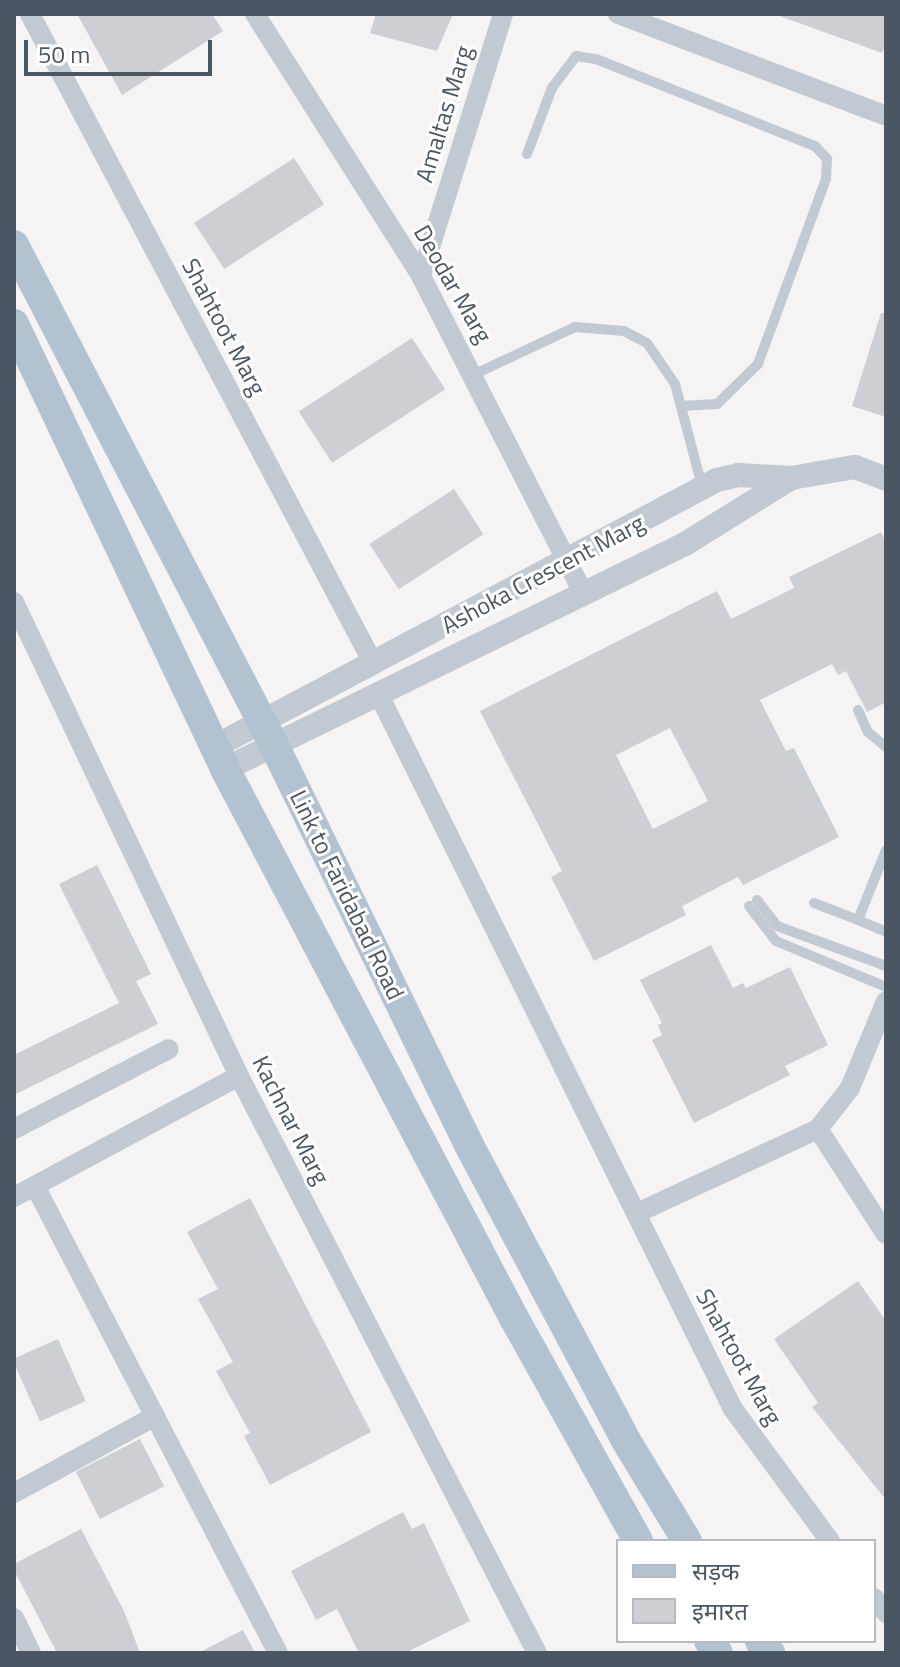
<!DOCTYPE html>
<meta charset="utf-8">
<style>
body{margin:0}
#map{position:relative;width:900px;height:1667px;overflow:hidden;background:#f5f3f3;font-family:"Titillium Web","Noto Sans Devanagari",sans-serif}
div>[style]{position:absolute}
.building>*{inset:0;background:#cdcfd5;transform-origin:0 0}
.service>*{height:10px;margin:-5px;padding:0 5px;transform-origin:5px;border-radius:5px;background:#c1cad2}
.minor>*{height:20px;margin:-10px;padding:0 10px;transform-origin:10px;border-radius:10px;background:#c1cad2}
.tertiary>*{height:24px;margin:-12px;padding:0 12px;transform-origin:12px;border-radius:12px;background:#c1cad2}
.primary>*{height:30px;margin:-15px;padding:0 15px;transform-origin:15px;border-radius:15px;background:#b3c2d1}
span{translate:-50% -50%;white-space:nowrap;text-align:center;line-height:1.15;-webkit-text-stroke:6px #fff;paint-order:stroke}
.street-label{font-size:24px;color:#4a5661}
.frame{position:absolute;inset:0;border:16px solid #4a5661;pointer-events:none}
.legend{position:absolute;left:616px;top:1539px;width:260px;height:104px;box-sizing:border-box;background:#fff;border:2px solid #b7bbc0;margin:0;padding:10px 14px;list-style:none;font-size:24px;color:#4a5661}
.legend li{display:flex;align-items:center;gap:16px;height:40px}
.legend b{width:40px;border:2px solid #b7bbc0}
.scale{position:absolute;left:24px;top:40px;width:188px;height:36px;box-sizing:border-box;border:4px solid #4a5661;border-top:0;padding-left:10px;font-size:24px;line-height:28px;white-space:nowrap;color:#4a5661;-webkit-text-stroke:6px #fff;paint-order:stroke}
</style>
<div id="map">
<div class="building">
<i style="clip-path:polygon(77px 14px,212px 14px,223px 31px,122px 95px)"></i>
<i style="clip-path:polygon(376px 14px,453px 14px,437px 51px,370px 33px)"></i>
<i style="clip-path:polygon(774px 14px,886px 14px,886px 42px,882px 53px)"></i>
<i style="left:294px;top:158px;width:55px;height:119px;rotate:57deg"></i>
<i style="clip-path:polygon(881px 313px,886px 313px,886px 417px,852px 406px)"></i>
<i style="left:412px;top:338px;width:61px;height:135px;rotate:57deg"></i>
<i style="left:454px;top:489px;width:54px;height:101px;rotate:57deg"></i>
<i style="clip-path:polygon(evenodd,881px 532px,886px 543px,886px 702px,867px 712px,846px 671px,838px 675px,832px 664px,760px 700px,786px 751px,794px 748px,839px 837px,743px 885px,738px 877px,682px 906px,686px 915px,594px 961px,551px 877px,562px 871px,480px 711px,717px 591px,731px 619px,794px 588px,789px 577px,881px 532px,670px 728px,708px 801px,653px 829px,616px 755px,670px 728px)"></i>
<i style="clip-path:polygon(97px 865px,151px 974px,136px 981px,158px 1024px,14px 1095px,14px 1055px,119px 1003px,59px 884px)"></i>
<i style="clip-path:polygon(711px 945px,733px 988px,743px 983px,746px 988px,790px 967px,828px 1045px,785px 1066px,790px 1075px,694px 1123px,652px 1040px,662px 1035px,658px 1025px,662px 1023px,640px 980px)"></i>
<i style="clip-path:polygon(250px 1198px,371px 1432px,270px 1485px,244px 1436px,250px 1433px,216px 1371px,233px 1362px,198px 1299px,218px 1289px,187px 1232px)"></i>
<i style="clip-path:polygon(858px 1281px,886px 1321px,886px 1500px,812px 1407px,818px 1403px,774px 1339px)"></i>
<i style="left:58px;top:1339px;width:68px;height:50px;rotate:66deg"></i>
<i style="left:140px;top:1439px;width:53px;height:72px;rotate:63deg"></i>
<i style="clip-path:polygon(403px 1512px,412px 1529px,424px 1523px,470px 1621px,405px 1653px,359px 1653px,337px 1609px,316px 1620px,291px 1571px)"></i>
<i style="clip-path:polygon(81px 1529px,124px 1611px,140px 1653px,57px 1653px,14px 1570px,14px 1564px)"></i>
<i style="clip-path:polygon(243px 1630px,255px 1653px,198px 1653px)"></i>
</div>
<div class="service">
<i style="left:527px;top:154px;width:71px;rotate:-69.3deg"></i>
<i style="left:552px;top:88px;width:40px;rotate:-53deg"></i>
<i style="left:576px;top:56px;width:20px;rotate:9deg"></i>
<i style="left:596px;top:59px;width:236px;rotate:21.7deg"></i>
<i style="left:815px;top:146px;width:18px;rotate:47deg"></i>
<i style="left:827px;top:159px;width:20px;rotate:93deg"></i>
<i style="left:826px;top:179px;width:197px;rotate:110.2deg"></i>
<i style="left:758px;top:364px;width:57px;rotate:135.7deg"></i>
<i style="left:717px;top:404px;width:33px;rotate:177deg"></i>
<i style="left:475px;top:374px;width:110px;rotate:-25.2deg"></i>
<i style="left:575px;top:327px;width:49px;rotate:4.7deg"></i>
<i style="left:624px;top:331px;width:26px;rotate:28deg"></i>
<i style="left:647px;top:343px;width:50px;rotate:55.7deg"></i>
<i style="left:675px;top:384px;width:106px;rotate:75.2deg"></i>
<i style="left:858px;top:710px;width:24px;rotate:66deg"></i>
<i style="left:868px;top:732px;width:23px;rotate:40deg"></i>
<i style="left:886px;top:850px;width:75px;rotate:111.8deg"></i>
<i style="left:858px;top:920px;width:30px;rotate:23deg"></i>
<i style="left:757px;top:900px;width:33px;rotate:52deg"></i>
<i style="left:777px;top:926px;width:116px;rotate:20.2deg"></i>
<i style="left:814px;top:903px;width:47px;rotate:21.1deg"></i>
<i style="left:749px;top:906px;width:44px;rotate:52.4deg"></i>
<i style="left:776px;top:941px;width:119px;rotate:22.7deg"></i>
</div>
<div class="minor">
<i style="left:30px;top:14px;width:734px;rotate:62.14deg"></i>
<i style="left:255px;top:14px;width:310px;rotate:57.6deg"></i>
<i style="left:421px;top:276px;width:356px;rotate:62.9deg"></i>
<i style="left:618px;top:14px;width:287px;rotate:20.8deg"></i>
<i style="left:421px;top:276px;width:275px;rotate:-72.6deg"></i>
<i style="left:14px;top:602px;width:525px;rotate:64.61deg"></i>
<i style="left:239px;top:1076px;width:649px;rotate:62.69deg"></i>
<i style="left:378px;top:693px;width:799px;rotate:63.63deg"></i>
<i style="left:733px;top:1409px;width:164px;rotate:53.7deg"></i>
<i style="left:14px;top:1129px;width:174px;rotate:-27.3deg"></i>
<i style="left:818px;top:1129px;width:125px;rotate:57.1deg"></i>
<i style="left:35px;top:1186px;width:526px;rotate:62.51deg"></i>
<i style="left:14px;top:1197px;width:255px;rotate:-28.3deg"></i>
<i style="left:637px;top:1213px;width:200px;rotate:-24.9deg"></i>
<i style="left:818px;top:1129px;width:52px;rotate:-52deg"></i>
<i style="left:850px;top:1088px;width:94px;rotate:-67.5deg"></i>
<i style="left:14px;top:1493px;width:161px;rotate:-28.6deg"></i>
<i style="left:874px;top:1598px;width:19px;rotate:51deg"></i>
<i style="left:14px;top:1618px;width:39px;rotate:64deg"></i>
</div>
<div class="tertiary">
<i style="left:214px;top:747px;width:569px;rotate:-27.96deg"></i>
<i style="left:717px;top:480px;width:22px;rotate:-13deg"></i>
<i style="left:738px;top:475px;width:53px;rotate:3.2deg"></i>
<i style="left:791px;top:478px;width:65px;rotate:-9.8deg"></i>
<i style="left:855px;top:467px;width:33px;rotate:21deg"></i>
<i style="left:225px;top:769px;width:512px;rotate:-26.06deg"></i>
<i style="left:685px;top:544px;width:125px;rotate:-31.9deg"></i>
</div>
<div class="primary">
<i style="left:14px;top:245px;width:561px;rotate:62.52deg"></i>
<i style="left:273px;top:743px;width:447px;rotate:64deg"></i>
<i style="left:469px;top:1145px;width:333px;rotate:62deg"></i>
<i style="left:625px;top:1439px;width:119px;rotate:58.7deg"></i>
<i style="left:14px;top:324px;width:492px;rotate:64.6deg"></i>
<i style="left:225px;top:769px;width:620px;rotate:62.24deg"></i>
<i style="left:514px;top:1318px;width:255px;rotate:60.9deg"></i>
<i style="left:709px;top:1641px;width:15px;rotate:53deg"></i>
<i style="left:760px;top:1641px;width:16px;rotate:50deg"></i>
</div>
<div class="street-label">
<span style="left:444px;top:114px;rotate:-73deg">Amaltas Marg</span>
<span style="left:453px;top:284px;rotate:60deg">Deodar Marg</span>
<span style="left:224px;top:327px;rotate:62deg">Shahtoot Marg</span>
<span style="left:543px;top:574px;rotate:-28deg">Ashoka Crescent Marg</span>
<span style="left:347px;top:895px;rotate:64deg">Link to Faridabad Road</span>
<span style="left:291px;top:1120px;rotate:63deg">Kachnar Marg</span>
<span style="left:739px;top:1357px;rotate:61deg">Shahtoot Marg</span>
</div>
<div class="frame"></div>
<ul class="legend">
<li><b style="height:10px;background:#b3c2d1"></b>सड़क</li>
<li><b style="height:22px;background:#cdcfd5"></b>इमारत</li>
</ul>
<div class="scale">50 m</div>
</div>
